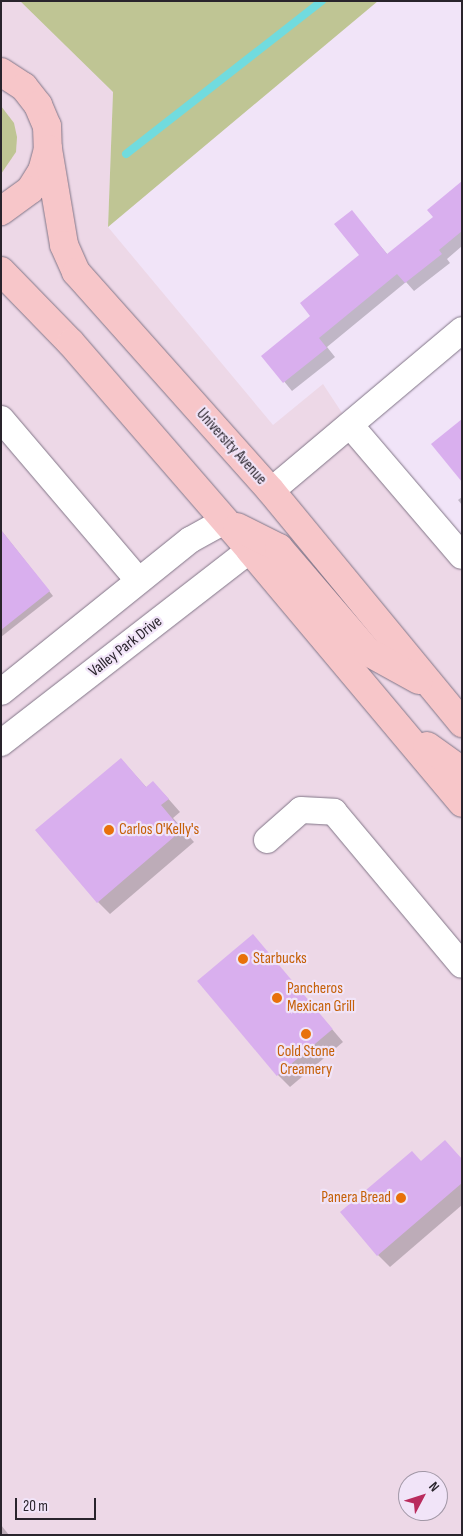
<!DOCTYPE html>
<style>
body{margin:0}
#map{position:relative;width:463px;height:1536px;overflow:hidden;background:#f1e4f8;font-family:"Sofia Sans Condensed",sans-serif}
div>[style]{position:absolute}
.commercial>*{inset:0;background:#edd8e7}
.green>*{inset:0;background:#bfc594}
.shadow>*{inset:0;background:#0003}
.stream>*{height:8px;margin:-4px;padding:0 4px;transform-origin:4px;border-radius:4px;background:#71dbde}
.building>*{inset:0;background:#d9afee;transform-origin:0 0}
.roads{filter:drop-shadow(0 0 1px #817587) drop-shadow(0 0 1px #817587)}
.minor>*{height:26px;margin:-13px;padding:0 13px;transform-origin:13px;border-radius:13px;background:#fff}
.major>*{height:28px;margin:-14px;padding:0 14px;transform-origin:14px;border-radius:14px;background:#f7c6c9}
.dots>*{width:14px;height:14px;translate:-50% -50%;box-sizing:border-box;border:2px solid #f1e4f8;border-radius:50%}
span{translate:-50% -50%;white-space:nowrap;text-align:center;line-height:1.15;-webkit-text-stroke:4.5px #f1e4f8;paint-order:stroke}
.street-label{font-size:16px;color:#29242c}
.food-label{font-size:16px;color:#c56008}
.left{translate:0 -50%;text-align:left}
.right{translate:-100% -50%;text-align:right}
.frame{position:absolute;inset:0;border:2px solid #29242c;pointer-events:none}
.north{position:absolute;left:398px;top:1471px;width:50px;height:50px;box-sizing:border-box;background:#f1e4f8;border:1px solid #a197a6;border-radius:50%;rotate:50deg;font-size:14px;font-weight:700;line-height:20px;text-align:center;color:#29242c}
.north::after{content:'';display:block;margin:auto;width:18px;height:22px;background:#b92b5d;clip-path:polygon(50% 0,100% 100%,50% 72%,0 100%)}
.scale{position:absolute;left:15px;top:1498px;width:81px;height:22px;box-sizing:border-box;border:2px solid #29242c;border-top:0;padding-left:6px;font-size:15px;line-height:18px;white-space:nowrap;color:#29242c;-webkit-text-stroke:4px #f1e4f8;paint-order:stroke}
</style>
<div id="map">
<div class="commercial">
<i style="clip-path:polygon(evenodd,1px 1px,20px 1px,113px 92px,108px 227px,273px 425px,323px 384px,350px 425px,462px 556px,462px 1535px,1px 1535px,1px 1px,408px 1481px,438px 1481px,438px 1511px,408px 1511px,408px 1481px)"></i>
</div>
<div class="green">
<i style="clip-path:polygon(20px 1px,378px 1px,108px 227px,113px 92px)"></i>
<i style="clip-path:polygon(1px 106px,14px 123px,17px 137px,16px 152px,1px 174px)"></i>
</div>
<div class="shadow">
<i style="clip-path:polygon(462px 182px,462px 246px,447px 259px,450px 263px,414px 291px,406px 282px,327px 347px,335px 357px,292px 391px,263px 356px,312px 316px,360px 256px,352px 212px,388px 255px,435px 217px)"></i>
<i style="clip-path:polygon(462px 497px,462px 505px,458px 500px)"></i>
<i style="clip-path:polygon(1px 530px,53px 596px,1px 637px)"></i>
<i style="clip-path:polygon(121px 759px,147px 788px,153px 783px,165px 795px,180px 812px,173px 818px,194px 842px,110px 914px,98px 902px)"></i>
<i style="clip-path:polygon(253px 936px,343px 1042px,290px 1087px,278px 1075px)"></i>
<i style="clip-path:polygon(462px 1159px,462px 1205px,390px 1267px,378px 1255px,421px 1162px)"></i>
<i style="clip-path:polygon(1px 1525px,9px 1535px,1px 1535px)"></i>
</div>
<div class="stream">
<i style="left:126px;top:154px;width:249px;rotate:-38deg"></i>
</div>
<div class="building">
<i style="clip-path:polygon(462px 181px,462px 231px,439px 250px,442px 254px,405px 283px,397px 274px,319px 338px,327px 348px,283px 383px,261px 356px,310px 316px,300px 303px,359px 255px,334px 224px,352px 210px,387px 254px,433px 217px,427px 210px)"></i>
<i style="clip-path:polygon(462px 419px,462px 482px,431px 444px)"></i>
<i style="clip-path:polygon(1px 530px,50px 591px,1px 630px)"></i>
<i style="clip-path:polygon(121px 758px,146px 787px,153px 781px,169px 799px,161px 805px,182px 830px,97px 903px,35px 830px)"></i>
<i style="left:253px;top:934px;width:124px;height:73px;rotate:50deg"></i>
<i style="clip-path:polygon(445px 1140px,462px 1159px,462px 1183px,377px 1256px,340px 1212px,412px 1151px,421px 1161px)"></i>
</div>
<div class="roads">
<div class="minor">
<i style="left:1px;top:419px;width:211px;rotate:49.6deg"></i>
<i style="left:350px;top:425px;width:172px;rotate:49.5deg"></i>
<i style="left:271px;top:491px;width:250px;rotate:-40.1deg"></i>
<i style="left:1px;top:692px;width:243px;rotate:-38.8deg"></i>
<i style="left:190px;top:540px;width:39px;rotate:-29deg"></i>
<i style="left:1px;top:743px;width:315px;rotate:-37.8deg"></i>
<i style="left:267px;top:840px;width:45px;rotate:-41.4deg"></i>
<i style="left:301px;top:810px;width:33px;rotate:3deg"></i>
<i style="left:334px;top:812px;width:199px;rotate:50.1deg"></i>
</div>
<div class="major">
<i style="left:1px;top:72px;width:27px;rotate:33deg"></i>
<i style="left:24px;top:87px;width:23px;rotate:52deg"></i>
<i style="left:38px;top:105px;width:23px;rotate:67deg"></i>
<i style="left:47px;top:126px;width:23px;rotate:88deg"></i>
<i style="left:48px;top:149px;width:23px;rotate:105deg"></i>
<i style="left:42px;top:171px;width:22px;rotate:122deg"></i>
<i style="left:30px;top:190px;width:36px;rotate:144deg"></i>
<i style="left:48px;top:149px;width:97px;rotate:80.5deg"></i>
<i style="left:64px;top:245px;width:30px;rotate:66deg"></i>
<i style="left:76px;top:272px;width:293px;rotate:48.3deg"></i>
<i style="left:271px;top:491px;width:301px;rotate:50.5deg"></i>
<i style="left:1px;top:271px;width:100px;rotate:45.8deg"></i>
<i style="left:71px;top:343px;width:274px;rotate:49.1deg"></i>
<i style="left:250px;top:550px;width:330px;rotate:50deg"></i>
<i style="left:237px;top:527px;width:47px;rotate:26.6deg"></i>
<i style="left:279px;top:548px;width:137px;rotate:49.4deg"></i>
<i style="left:368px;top:652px;width:58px;rotate:28.8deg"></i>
<i style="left:427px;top:746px;width:43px;rotate:35.5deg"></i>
</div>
</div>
<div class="dots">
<i style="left:109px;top:830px;background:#e8710a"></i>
<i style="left:243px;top:959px;background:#e8710a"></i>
<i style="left:277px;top:998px;background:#e8710a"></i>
<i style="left:306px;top:1034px;background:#e8710a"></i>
<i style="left:401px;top:1198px;background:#e8710a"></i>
</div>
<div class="street-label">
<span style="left:231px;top:447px;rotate:48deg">University Avenue</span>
<span style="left:126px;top:647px;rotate:-38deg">Valley Park Drive</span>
</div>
<div class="food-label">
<span class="left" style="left:119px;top:830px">Carlos O'Kelly's</span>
<span class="left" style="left:253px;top:959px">Starbucks</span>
<span class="left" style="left:287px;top:998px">Pancheros<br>Mexican Grill</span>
<span style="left:306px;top:1061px">Cold Stone<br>Creamery</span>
<span class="right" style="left:391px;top:1198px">Panera Bread</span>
</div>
<div class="frame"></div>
<div class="north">N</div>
<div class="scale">20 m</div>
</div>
